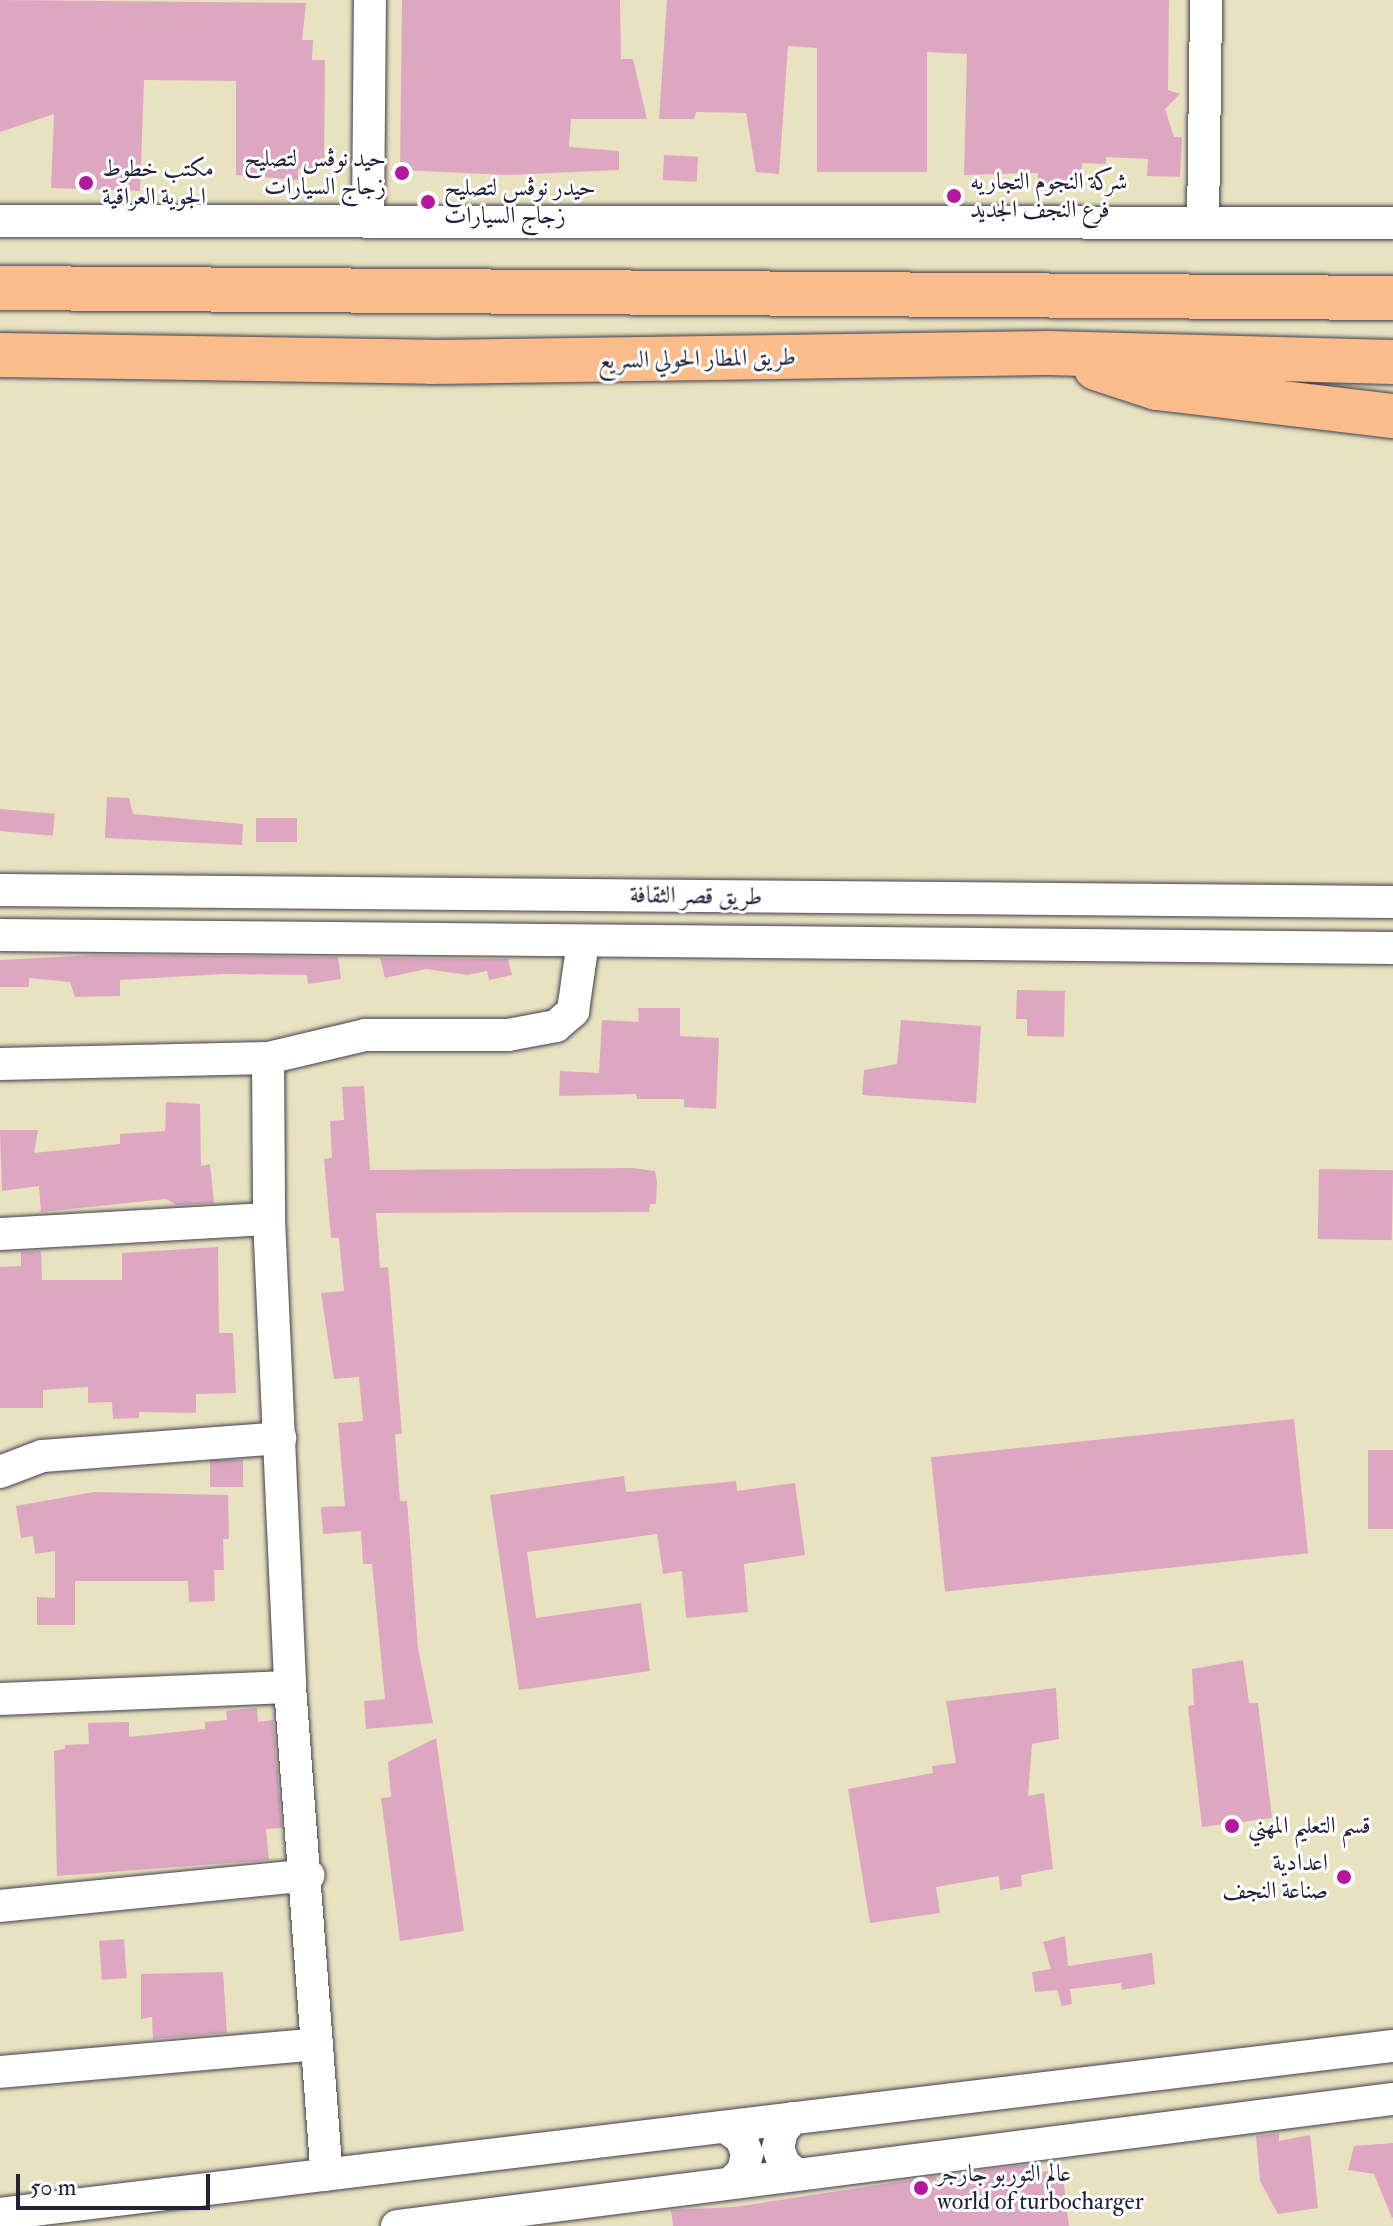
<!DOCTYPE html>
<meta charset="utf-8">
<style>
body{margin:0}
#map{position:relative;width:1393px;height:2226px;overflow:hidden;background:#e9e2c0;font-family:"IM FELL Double Pica",Amiri,serif}
div>[style]{position:absolute}
.building>*{inset:0;background:#dda7c2;transform-origin:0 0}
.roads{filter:drop-shadow(0 0 2px #403f4f) drop-shadow(0 0 2px #403f4f)}
.minor>*{height:32px;margin:-16px;padding:0 16px;transform-origin:16px;border-radius:16px;background:#fff}
.highway>*{height:44px;margin:-22px;padding:0 22px;transform-origin:22px;border-radius:22px;background:#f9bc8a}
.dots>*{width:22px;height:22px;translate:-50% -50%;box-sizing:border-box;border:4px solid #fff;border-radius:50%}
span{translate:-50% -50%;white-space:nowrap;text-align:center;line-height:1.15;-webkit-text-stroke:6px #fff;paint-order:stroke}
.poi-label{font-size:24px;color:#22223b}
.right{translate:-100% -50%;text-align:right}
.left{translate:0 -50%;text-align:left}
.street-label{font-size:24px;color:#22223b}
.scale{position:absolute;left:16px;top:2174px;width:194px;height:36px;box-sizing:border-box;border:4px solid #22223b;border-top:0;padding-left:10px;font-size:24px;line-height:28px;white-space:nowrap;color:#22223b;-webkit-text-stroke:6px #fff;paint-order:stroke}
</style>
<div id="map">
<div class="building">
<i style="clip-path:polygon(0 0,306px 3px,302px 40px,313px 40px,312px 60px,325px 60px,324px 169px,298px 169px,298px 180px,236px 175px,236px 81px,144px 80px,140px 191px,51px 188px,54px 114px,0 132px)"></i>
<i style="clip-path:polygon(402px 0,620px 0,621px 59px,633px 59px,647px 119px,571px 119px,569px 147px,619px 151px,619px 170px,508px 175px,400px 170px)"></i>
<i style="clip-path:polygon(667px 0,1169px 0,1168px 90px,1180px 94px,1165px 109px,1174px 137px,1182px 137px,1180px 177px,1147px 176px,1148px 159px,1106px 157px,1106px 164px,1082px 163px,1081px 188px,1037px 186px,1038px 173px,964px 175px,967px 54px,927px 52px,927px 172px,817px 172px,817px 48px,788px 46px,779px 174px,756px 172px,746px 113px,696px 112px,694px 119px,659px 119px)"></i>
<i style="left:664px;top:155px;width:34px;height:25px;rotate:3deg"></i>
<i style="clip-path:polygon(107px 797px,129px 798px,133px 814px,243px 824px,242px 845px,105px 838px)"></i>
<i style="left:0;top:809px;width:55px;height:22px;rotate:5deg"></i>
<i style="left:256px;top:818px;width:41px;height:24px"></i>
<i style="clip-path:polygon(95px 955px,338px 957px,341px 979px,308px 984px,307px 975px,224px 974px,120px 980px,120px 996px,75px 997px,70px 982px,29px 978px,29px 987px,0 987px,0 960px)"></i>
<i style="clip-path:polygon(380px 958px,508px 959px,512px 975px,489px 980px,487px 971px,467px 975px,426px 969px,385px 978px)"></i>
<i style="clip-path:polygon(1017px 990px,1065px 991px,1064px 1037px,1027px 1036px,1027px 1019px,1016px 1019px)"></i>
<i style="clip-path:polygon(638px 1008px,680px 1008px,680px 1036px,719px 1038px,716px 1109px,684px 1107px,684px 1099px,637px 1099px,636px 1094px,559px 1096px,560px 1071px,599px 1073px,602px 1020px,639px 1022px)"></i>
<i style="clip-path:polygon(901px 1020px,981px 1026px,976px 1103px,862px 1095px,864px 1070px,897px 1064px)"></i>
<i style="clip-path:polygon(364px 1086px,370px 1170px,632px 1168px,655px 1171px,657px 1182px,656px 1204px,650px 1204px,649px 1212px,376px 1213px,380px 1268px,388px 1267px,402px 1434px,395px 1434px,400px 1501px,407px 1501px,418px 1648px,433px 1723px,366px 1729px,364px 1701px,385px 1699px,372px 1564px,363px 1564px,361px 1531px,323px 1534px,321px 1507px,345px 1506px,338px 1423px,363px 1421px,359px 1377px,334px 1379px,321px 1293px,344px 1291px,339px 1238px,331px 1238px,324px 1159px,332px 1158px,330px 1121px,344px 1120px,342px 1087px)"></i>
<i style="clip-path:polygon(166px 1102px,200px 1104px,201px 1166px,210px 1164px,214px 1203px,177px 1205px,166px 1199px,41px 1212px,39px 1186px,2px 1191px,0 1130px,38px 1130px,34px 1153px,120px 1144px,120px 1134px,165px 1131px)"></i>
<i style="left:1319px;top:1169px;width:74px;height:70px;rotate:1deg"></i>
<i style="clip-path:polygon(218px 1247px,219px 1333px,233px 1333px,236px 1393px,196px 1394px,196px 1413px,139px 1412px,139px 1418px,113px 1419px,112px 1402px,88px 1403px,88px 1387px,43px 1390px,43px 1408px,0 1408px,0 1267px,21px 1266px,21px 1252px,41px 1251px,42px 1280px,122px 1280px,122px 1253px)"></i>
<i style="left:1294px;top:1419px;width:135px;height:365px;rotate:84deg"></i>
<i style="left:1368px;top:1450px;width:25px;height:79px"></i>
<i style="left:243px;top:1460px;width:27px;height:33px;rotate:90deg"></i>
<i style="clip-path:polygon(624px 1476px,626px 1492px,736px 1481px,737px 1491px,795px 1483px,805px 1555px,744px 1564px,748px 1612px,686px 1618px,682px 1571px,663px 1574px,657px 1534px,527px 1552px,536px 1618px,641px 1603px,650px 1671px,519px 1690px,490px 1495px)"></i>
<i style="clip-path:polygon(94px 1492px,228px 1495px,229px 1539px,223px 1539px,224px 1570px,214px 1570px,215px 1601px,189px 1602px,188px 1581px,75px 1581px,75px 1625px,37px 1625px,37px 1597px,55px 1598px,55px 1551px,35px 1554px,33px 1536px,21px 1538px,16px 1506px)"></i>
<i style="clip-path:polygon(1243px 1660px,1249px 1703px,1258px 1703px,1272px 1818px,1202px 1827px,1188px 1706px,1194px 1705px,1192px 1669px)"></i>
<i style="clip-path:polygon(1056px 1688px,1059px 1739px,1032px 1744px,1028px 1796px,1044px 1793px,1053px 1869px,1021px 1875px,1022px 1886px,1000px 1890px,999px 1876px,936px 1887px,940px 1913px,870px 1923px,848px 1789px,933px 1773px,932px 1766px,956px 1763px,946px 1701px)"></i>
<i style="clip-path:polygon(257px 1708px,258px 1722px,273px 1720px,282px 1828px,266px 1829px,269px 1860px,57px 1876px,54px 1751px,65px 1749px,65px 1745px,89px 1744px,88px 1723px,129px 1722px,129px 1737px,205px 1729px,205px 1722px,227px 1720px,226px 1711px)"></i>
<i style="clip-path:polygon(436px 1738px,464px 1931px,400px 1941px,381px 1798px,391px 1797px,388px 1762px)"></i>
<i style="clip-path:polygon(1065px 1936px,1068px 1966px,1152px 1953px,1155px 1984px,1122px 1990px,1121px 1983px,1070px 1989px,1072px 2004px,1062px 2006px,1057px 1990px,1035px 1992px,1032px 1972px,1051px 1969px,1043px 1942px)"></i>
<i style="left:124px;top:1939px;width:39px;height:25px;rotate:86deg"></i>
<i style="clip-path:polygon(223px 1972px,227px 2033px,153px 2039px,152px 2017px,141px 2019px,141px 1974px)"></i>
<i style="clip-path:polygon(1279px 2133px,1279px 2141px,1310px 2135px,1318px 2208px,1278px 2214px,1260px 2181px,1256px 2136px)"></i>
<i style="clip-path:polygon(1393px 2143px,1393px 2217px,1392px 2218px,1374px 2174px,1348px 2170px,1354px 2146px)"></i>
<i style="clip-path:polygon(1034px 2164px,1035px 2173px,1062px 2169px,1069px 2226px,673px 2226px,671px 2210px,734px 2207px,936px 2176px,937px 2182px,976px 2177px,976px 2171px)"></i>
</div>
<div class="roads">
<div class="minor">
<i style="left:0;top:221px;width:1393px;rotate:0.08deg"></i>
<i style="left:368px;top:222px;width:222px;rotate:-89.5deg"></i>
<i style="left:1203px;top:223px;width:223px;rotate:-89.2deg"></i>
<i style="left:0;top:890px;width:1393px;rotate:0.49deg"></i>
<i style="left:0;top:935px;width:1393px;rotate:0.53deg"></i>
<i style="left:268px;top:1058px;width:161px;rotate:89.6deg"></i>
<i style="left:269px;top:1219px;width:468px;rotate:87.4deg"></i>
<i style="left:0;top:1064px;width:268px;rotate:-1.3deg"></i>
<i style="left:268px;top:1058px;width:100px;rotate:-13.3deg"></i>
<i style="left:365px;top:1035px;width:143px"></i>
<i style="left:508px;top:1035px;width:49px;rotate:-10.6deg"></i>
<i style="left:556px;top:1026px;width:23px;rotate:-41deg"></i>
<i style="left:573px;top:1011px;width:70px;rotate:-81.8deg"></i>
<i style="left:0;top:1234px;width:269px;rotate:-3.2deg"></i>
<i style="left:0;top:1472px;width:45px;rotate:-20.9deg"></i>
<i style="left:42px;top:1456px;width:239px;rotate:-4.3deg"></i>
<i style="left:0;top:1699px;width:290px;rotate:-2.4deg"></i>
<i style="left:290px;top:1687px;width:489px;rotate:85.7deg"></i>
<i style="left:0;top:1906px;width:310px;rotate:-5.7deg"></i>
<i style="left:0;top:2072px;width:318px;rotate:-5deg"></i>
<i style="left:793px;top:2118px;width:17px;rotate:130deg"></i>
<i style="left:782px;top:2131px;width:17px;rotate:103deg"></i>
<i style="left:778px;top:2148px;width:17px;rotate:69deg"></i>
<i style="left:784px;top:2164px;width:17px;rotate:40deg"></i>
<i style="left:727px;top:2128px;width:17px;rotate:36deg"></i>
<i style="left:741px;top:2138px;width:17px;rotate:69deg"></i>
<i style="left:747px;top:2154px;width:17px;rotate:103deg"></i>
<i style="left:743px;top:2171px;width:17px;rotate:135deg"></i>
<i style="left:0;top:2214px;width:1403px;rotate:-6.88deg"></i>
<i style="left:397px;top:2226px;width:1004px;rotate:-7.27deg"></i>
</div>
<div class="highway">
<i style="left:0;top:288px;width:1393px;rotate:0.41deg"></i>
<i style="left:0;top:355px;width:431px;rotate:0.9deg"></i>
<i style="left:431px;top:362px;width:617px;rotate:-0.84deg"></i>
<i style="left:1048px;top:353px;width:345px;rotate:1.5deg"></i>
<i style="left:1096px;top:368px;width:64px;rotate:18.2deg"></i>
<i style="left:1157px;top:388px;width:238px;rotate:6.8deg"></i>
</div>
</div>
<div class="dots">
<i style="left:402px;top:173px;background:#b5179e"></i>
<i style="left:86px;top:183px;background:#b5179e"></i>
<i style="left:954px;top:196px;background:#b5179e"></i>
<i style="left:428px;top:202px;background:#b5179e"></i>
<i style="left:1232px;top:1826px;background:#b5179e"></i>
<i style="left:1344px;top:1877px;background:#b5179e"></i>
<i style="left:921px;top:2188px;background:#b5179e"></i>
</div>
<div class="poi-label">
<span class="right" style="left:386px;top:173px">حيد نوڤس لتصليح<br>زجاج السيارات</span>
<span class="left" style="left:102px;top:183px">مكتب خطوط<br>الجوية العراقية</span>
<span class="left" style="left:970px;top:196px">شركة النجوم التجاريه<br>فرع النجف الجديد</span>
<span class="left" style="left:444px;top:202px">حيدر نوڤس لتصليح<br>زجاج السيارات</span>
<span class="left" style="left:1248px;top:1826px">قسم التعليم المهني</span>
<span class="right" style="left:1328px;top:1877px">اعدادية<br>صناعة النجف</span>
<span class="left" style="left:937px;top:2188px">عالم التوربو جارجر<br>world of turbocharger</span>
</div>
<div class="street-label">
<span style="left:697px;top:359px;rotate:-1deg">طريق المطار الحولي السريع</span>
<span style="left:696px;top:896px;rotate:1deg">طريق قصر الثقافة</span>
</div>
<div class="scale">50 m</div>
</div>
